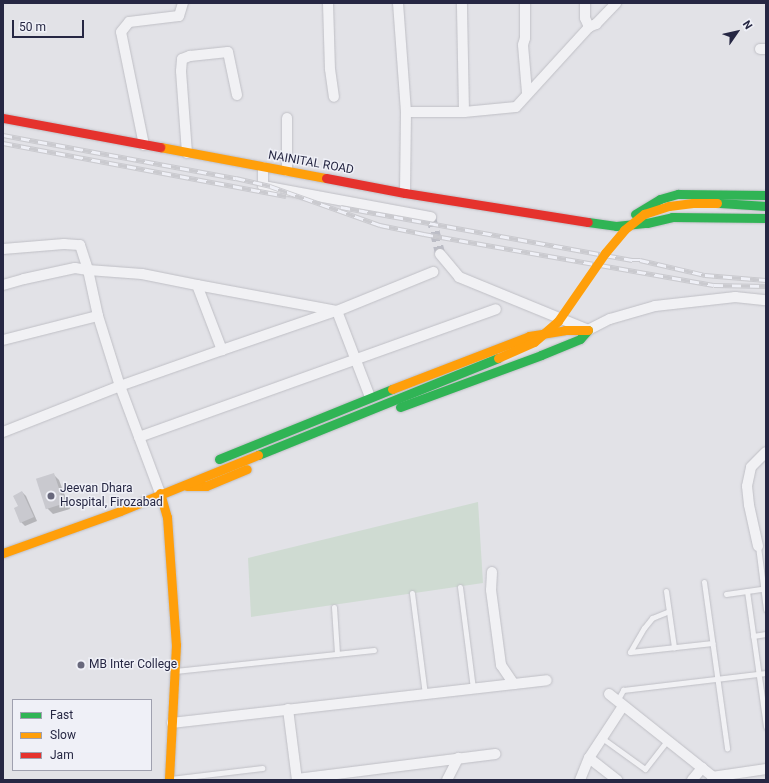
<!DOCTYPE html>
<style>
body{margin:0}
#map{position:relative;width:769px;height:783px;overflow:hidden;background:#e2e2e7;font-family:Roboto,sans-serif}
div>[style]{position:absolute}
.green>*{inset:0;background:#cfdbd2}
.shadow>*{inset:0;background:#0003}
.building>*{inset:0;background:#c9c9cf;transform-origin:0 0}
.street-tunnel>*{height:10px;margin-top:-5px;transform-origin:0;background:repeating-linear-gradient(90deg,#bcbdc6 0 10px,transparent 0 15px)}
.roads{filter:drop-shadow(0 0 1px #bfbfc5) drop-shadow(0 0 1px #bfbfc5)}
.lane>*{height:5px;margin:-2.5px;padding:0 2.5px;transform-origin:2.5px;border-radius:2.5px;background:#f1f1f4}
.street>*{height:10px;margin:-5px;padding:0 5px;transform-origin:5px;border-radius:5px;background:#f1f1f4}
.fast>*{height:9px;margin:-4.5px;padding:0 4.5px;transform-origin:4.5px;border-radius:4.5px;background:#30b455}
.slow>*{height:9px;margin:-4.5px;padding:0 4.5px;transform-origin:4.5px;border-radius:4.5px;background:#ff9f0a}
.jam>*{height:9px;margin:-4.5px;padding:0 4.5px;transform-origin:4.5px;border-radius:4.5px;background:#e5322d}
.rail>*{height:4.5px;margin-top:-2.25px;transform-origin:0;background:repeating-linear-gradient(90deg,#eff0f7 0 9px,#cacacf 0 18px);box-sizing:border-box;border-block:1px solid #cacacf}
.slow-bridge>*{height:9px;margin:-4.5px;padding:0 4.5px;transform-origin:4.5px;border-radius:4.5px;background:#ff9f0a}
.dots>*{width:11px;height:11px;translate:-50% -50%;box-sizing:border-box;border:2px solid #eff0f7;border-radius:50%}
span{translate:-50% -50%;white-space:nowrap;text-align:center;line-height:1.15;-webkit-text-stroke:3px #eff0f7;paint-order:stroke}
.street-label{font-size:12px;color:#262743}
.poi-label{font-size:12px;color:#262743}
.left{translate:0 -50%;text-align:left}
.frame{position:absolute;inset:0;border:4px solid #262743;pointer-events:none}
.legend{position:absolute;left:12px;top:699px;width:140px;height:72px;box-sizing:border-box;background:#eff0f7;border:1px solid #9fa0af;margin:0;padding:5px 7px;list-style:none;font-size:12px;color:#262743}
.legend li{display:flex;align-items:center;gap:8px;height:20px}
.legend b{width:20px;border:1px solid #9fa0af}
.north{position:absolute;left:717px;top:12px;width:40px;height:40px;-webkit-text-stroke:3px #eff0f7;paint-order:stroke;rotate:56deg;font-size:11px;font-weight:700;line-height:16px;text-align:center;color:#262743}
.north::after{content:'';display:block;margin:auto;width:14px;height:18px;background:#262743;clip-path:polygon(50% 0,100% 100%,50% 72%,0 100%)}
.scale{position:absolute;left:12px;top:20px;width:72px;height:18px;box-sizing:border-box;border:2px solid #262743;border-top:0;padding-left:5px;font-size:12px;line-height:14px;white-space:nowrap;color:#262743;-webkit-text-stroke:3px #eff0f7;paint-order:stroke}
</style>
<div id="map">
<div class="green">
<i style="clip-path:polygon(478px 502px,483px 583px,251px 617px,248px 558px)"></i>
</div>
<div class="shadow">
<i style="clip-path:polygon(53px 474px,59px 480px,70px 509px,53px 514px,47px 508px)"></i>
<i style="clip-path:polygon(22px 492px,26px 496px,37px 521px,25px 526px,21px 522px,19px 507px)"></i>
</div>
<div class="building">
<i style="left:54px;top:473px;width:32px;height:19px;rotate:72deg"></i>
<i style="clip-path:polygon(22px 491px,34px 517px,20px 523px,14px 508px,18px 506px,13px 496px)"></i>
</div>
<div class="street-tunnel">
<i style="left:431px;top:217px;width:38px;rotate:76deg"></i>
</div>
<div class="roads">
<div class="lane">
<i style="left:758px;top:546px;width:64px;rotate:82.8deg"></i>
<i style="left:704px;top:582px;width:168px;rotate:82.1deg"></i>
<i style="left:460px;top:587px;width:102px;rotate:82.7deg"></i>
<i style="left:666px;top:591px;width:57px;rotate:81.9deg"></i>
<i style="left:747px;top:591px;width:137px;rotate:82deg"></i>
<i style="left:412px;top:593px;width:102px;rotate:82.7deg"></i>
<i style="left:726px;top:594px;width:37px;rotate:-8deg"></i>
<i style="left:334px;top:607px;width:47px;rotate:86.3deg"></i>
<i style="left:753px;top:636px;width:13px;rotate:-9deg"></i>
<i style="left:630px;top:652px;width:83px;rotate:-6.2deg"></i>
<i style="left:630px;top:652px;width:28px;rotate:-60deg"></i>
<i style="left:644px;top:628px;width:13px;rotate:-51deg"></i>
<i style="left:652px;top:618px;width:18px;rotate:-22deg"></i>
<i style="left:175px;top:671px;width:200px;rotate:-6deg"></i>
<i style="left:617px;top:701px;width:13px;rotate:-61deg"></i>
<i style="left:623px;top:690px;width:144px;rotate:-6.8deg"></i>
<i style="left:602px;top:738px;width:53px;rotate:35.8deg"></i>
<i style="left:645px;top:769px;width:36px;rotate:-52deg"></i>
<i style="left:170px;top:779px;width:93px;rotate:-6.8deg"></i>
</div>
<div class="street">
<i style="left:328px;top:3px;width:66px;rotate:88.3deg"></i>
<i style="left:330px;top:69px;width:28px;rotate:82deg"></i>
<i style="left:398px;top:3px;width:109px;rotate:85.8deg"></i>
<i style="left:525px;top:3px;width:35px;rotate:90deg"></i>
<i style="left:525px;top:38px;width:7px;rotate:106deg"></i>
<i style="left:523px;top:45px;width:48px;rotate:85.2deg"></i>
<i style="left:585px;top:3px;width:15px;rotate:90deg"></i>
<i style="left:585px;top:18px;width:10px;rotate:66deg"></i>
<i style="left:760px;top:49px;width:6px"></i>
<i style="left:464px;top:112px;width:52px;rotate:-5.5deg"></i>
<i style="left:516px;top:107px;width:108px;rotate:-47.6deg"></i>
<i style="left:589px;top:27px;width:8px;rotate:-23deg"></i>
<i style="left:596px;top:24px;width:29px;rotate:-46deg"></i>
<i style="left:287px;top:118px;width:53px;rotate:90deg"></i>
<i style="left:144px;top:145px;width:115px;rotate:-101.5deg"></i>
<i style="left:121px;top:32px;width:13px;rotate:-51deg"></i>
<i style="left:129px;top:22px;width:50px;rotate:-6.8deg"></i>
<i style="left:179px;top:16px;width:14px;rotate:-73deg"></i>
<i style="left:187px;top:153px;width:82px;rotate:-94.2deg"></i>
<i style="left:181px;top:71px;width:12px;rotate:-85deg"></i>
<i style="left:182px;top:59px;width:9px;rotate:-21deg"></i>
<i style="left:190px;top:56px;width:38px;rotate:-6deg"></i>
<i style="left:228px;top:52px;width:44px;rotate:78.2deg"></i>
<i style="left:263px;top:167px;width:19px;rotate:90deg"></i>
<i style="left:263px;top:186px;width:171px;rotate:10.5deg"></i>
<i style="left:405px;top:193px;width:81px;rotate:-89.3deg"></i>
<i style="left:406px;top:112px;width:58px"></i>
<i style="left:464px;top:112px;width:109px;rotate:-91.1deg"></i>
<i style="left:3px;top:249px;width:61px;rotate:-4.7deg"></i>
<i style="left:64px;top:244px;width:16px;rotate:4deg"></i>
<i style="left:80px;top:245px;width:26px;rotate:72deg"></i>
<i style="left:88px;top:270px;width:47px;rotate:77.7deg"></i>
<i style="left:98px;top:316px;width:73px;rotate:72.6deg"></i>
<i style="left:120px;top:386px;width:114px;rotate:69.5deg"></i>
<i style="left:440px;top:254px;width:30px;rotate:50deg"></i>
<i style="left:459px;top:277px;width:139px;rotate:22.3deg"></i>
<i style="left:588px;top:330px;width:25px;rotate:-27deg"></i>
<i style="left:610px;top:319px;width:47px;rotate:-16.1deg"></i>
<i style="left:655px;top:306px;width:81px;rotate:-6.4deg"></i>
<i style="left:735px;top:297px;width:31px;rotate:6deg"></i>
<i style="left:3px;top:285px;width:22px;rotate:-16deg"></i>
<i style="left:24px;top:279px;width:52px;rotate:-12.2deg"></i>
<i style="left:75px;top:268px;width:13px;rotate:9deg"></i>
<i style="left:88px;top:270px;width:54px;rotate:4.2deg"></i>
<i style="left:142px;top:274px;width:56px;rotate:11.3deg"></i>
<i style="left:197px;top:285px;width:70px;rotate:69deg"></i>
<i style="left:222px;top:350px;width:108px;rotate:160.6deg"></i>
<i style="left:120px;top:386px;width:126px;rotate:158.5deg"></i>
<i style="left:197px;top:285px;width:142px;rotate:10.5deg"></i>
<i style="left:3px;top:340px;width:98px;rotate:-14.2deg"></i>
<i style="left:222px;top:350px;width:120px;rotate:-19deg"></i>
<i style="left:370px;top:397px;width:92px;rotate:-111deg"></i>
<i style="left:337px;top:311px;width:104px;rotate:-22.1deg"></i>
<i style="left:139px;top:437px;width:379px;rotate:-19.7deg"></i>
<i style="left:758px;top:546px;width:42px;rotate:-102.4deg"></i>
<i style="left:749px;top:505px;width:19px;rotate:-96deg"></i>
<i style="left:747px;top:486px;width:19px;rotate:-78deg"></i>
<i style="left:751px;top:467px;width:21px;rotate:-45deg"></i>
<i style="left:492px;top:572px;width:18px;rotate:93deg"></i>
<i style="left:491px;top:590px;width:76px;rotate:82.4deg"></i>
<i style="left:501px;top:665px;width:23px;rotate:56deg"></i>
<i style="left:609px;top:694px;width:138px;rotate:38.5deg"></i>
<i style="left:288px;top:709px;width:72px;rotate:82.8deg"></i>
<i style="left:172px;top:723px;width:377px;rotate:-6.5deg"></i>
<i style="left:589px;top:758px;width:36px;rotate:38deg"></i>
<i style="left:712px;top:777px;width:55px;rotate:-8.4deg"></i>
<i style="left:297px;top:779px;width:200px;rotate:-7.2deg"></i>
<i style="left:447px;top:780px;width:25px;rotate:-63deg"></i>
<i style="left:580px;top:780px;width:24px;rotate:-68deg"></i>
<i style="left:589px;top:758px;width:62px;rotate:-56.8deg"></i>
<i style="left:692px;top:780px;width:16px;rotate:-50deg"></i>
</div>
<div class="fast">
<i style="left:720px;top:203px;width:46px;rotate:3.7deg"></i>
<i style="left:635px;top:214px;width:29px;rotate:-31deg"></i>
<i style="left:660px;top:199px;width:19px;rotate:-16deg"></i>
<i style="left:678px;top:194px;width:88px;rotate:0.7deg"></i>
<i style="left:588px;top:222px;width:28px;rotate:8deg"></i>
<i style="left:616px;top:226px;width:31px;rotate:-6deg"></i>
<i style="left:647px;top:223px;width:26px;rotate:-13deg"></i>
<i style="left:672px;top:217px;width:94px;rotate:0.6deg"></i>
<i style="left:400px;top:407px;width:150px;rotate:-20.2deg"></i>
<i style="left:541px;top:355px;width:42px;rotate:-22.3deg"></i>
<i style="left:580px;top:339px;width:12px;rotate:-48deg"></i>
<i style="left:258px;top:455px;width:259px;rotate:-22deg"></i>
<i style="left:219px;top:459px;width:187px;rotate:-22deg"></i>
</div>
<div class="slow">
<i style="left:160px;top:147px;width:169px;rotate:10.6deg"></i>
<i style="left:392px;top:389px;width:147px;rotate:-21.1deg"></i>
<i style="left:529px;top:336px;width:36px;rotate:-9deg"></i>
<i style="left:565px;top:330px;width:23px"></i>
<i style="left:187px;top:486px;width:19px"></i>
<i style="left:206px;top:486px;width:44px;rotate:-22.5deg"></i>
<i style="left:160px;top:493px;width:25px;rotate:74deg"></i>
<i style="left:167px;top:517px;width:128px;rotate:86deg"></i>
<i style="left:176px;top:645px;width:135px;rotate:93deg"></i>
<i style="left:3px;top:553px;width:124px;rotate:-19.7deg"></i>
<i style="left:120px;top:511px;width:149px;rotate:-22.1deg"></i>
</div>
<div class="jam">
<i style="left:3px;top:118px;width:160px;rotate:10.5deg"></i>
<i style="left:326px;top:178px;width:80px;rotate:10.8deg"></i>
<i style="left:405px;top:193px;width:185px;rotate:9deg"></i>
</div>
</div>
<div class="rail">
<i style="left:3px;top:135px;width:237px;rotate:10.5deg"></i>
<i style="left:236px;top:178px;width:35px;rotate:13deg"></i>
<i style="left:270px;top:186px;width:117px;rotate:19.5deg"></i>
<i style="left:380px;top:225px;width:45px;rotate:11.6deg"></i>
<i style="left:424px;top:234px;width:294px;rotate:10deg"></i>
<i style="left:714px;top:285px;width:52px;rotate:1.1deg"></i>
<i style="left:3px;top:143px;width:288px;rotate:10.6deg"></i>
<i style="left:341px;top:207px;width:296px;rotate:10.3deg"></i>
<i style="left:632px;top:260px;width:8px"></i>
<i style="left:640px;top:260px;width:67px;rotate:13deg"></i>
<i style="left:705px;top:275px;width:61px;rotate:4.7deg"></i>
</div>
<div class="slow-bridge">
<i style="left:498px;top:358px;width:39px;rotate:-24deg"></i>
<i style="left:534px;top:342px;width:32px;rotate:-41deg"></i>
<i style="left:558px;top:321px;width:83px;rotate:-55.3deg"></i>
<i style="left:605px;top:253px;width:30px;rotate:-50deg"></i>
<i style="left:624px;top:230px;width:26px;rotate:-39deg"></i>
<i style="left:644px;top:214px;width:26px;rotate:-18deg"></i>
<i style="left:669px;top:206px;width:24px;rotate:-7deg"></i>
<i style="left:693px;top:203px;width:24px"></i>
</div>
<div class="dots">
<i style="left:51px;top:496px;background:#68687c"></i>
<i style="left:81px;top:665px;background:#68687c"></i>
</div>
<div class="street-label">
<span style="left:311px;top:163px;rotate:10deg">NAINITAL ROAD</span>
</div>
<div class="poi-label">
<span class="left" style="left:60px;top:496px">Jeevan Dhara<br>Hospital, Firozabad</span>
<span class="left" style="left:89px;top:665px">MB Inter College</span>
</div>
<div class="frame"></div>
<ul class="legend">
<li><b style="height:5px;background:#30b455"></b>Fast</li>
<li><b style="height:5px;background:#ff9f0a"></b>Slow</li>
<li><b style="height:5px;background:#e5322d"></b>Jam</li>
</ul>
<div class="north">N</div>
<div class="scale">50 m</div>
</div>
